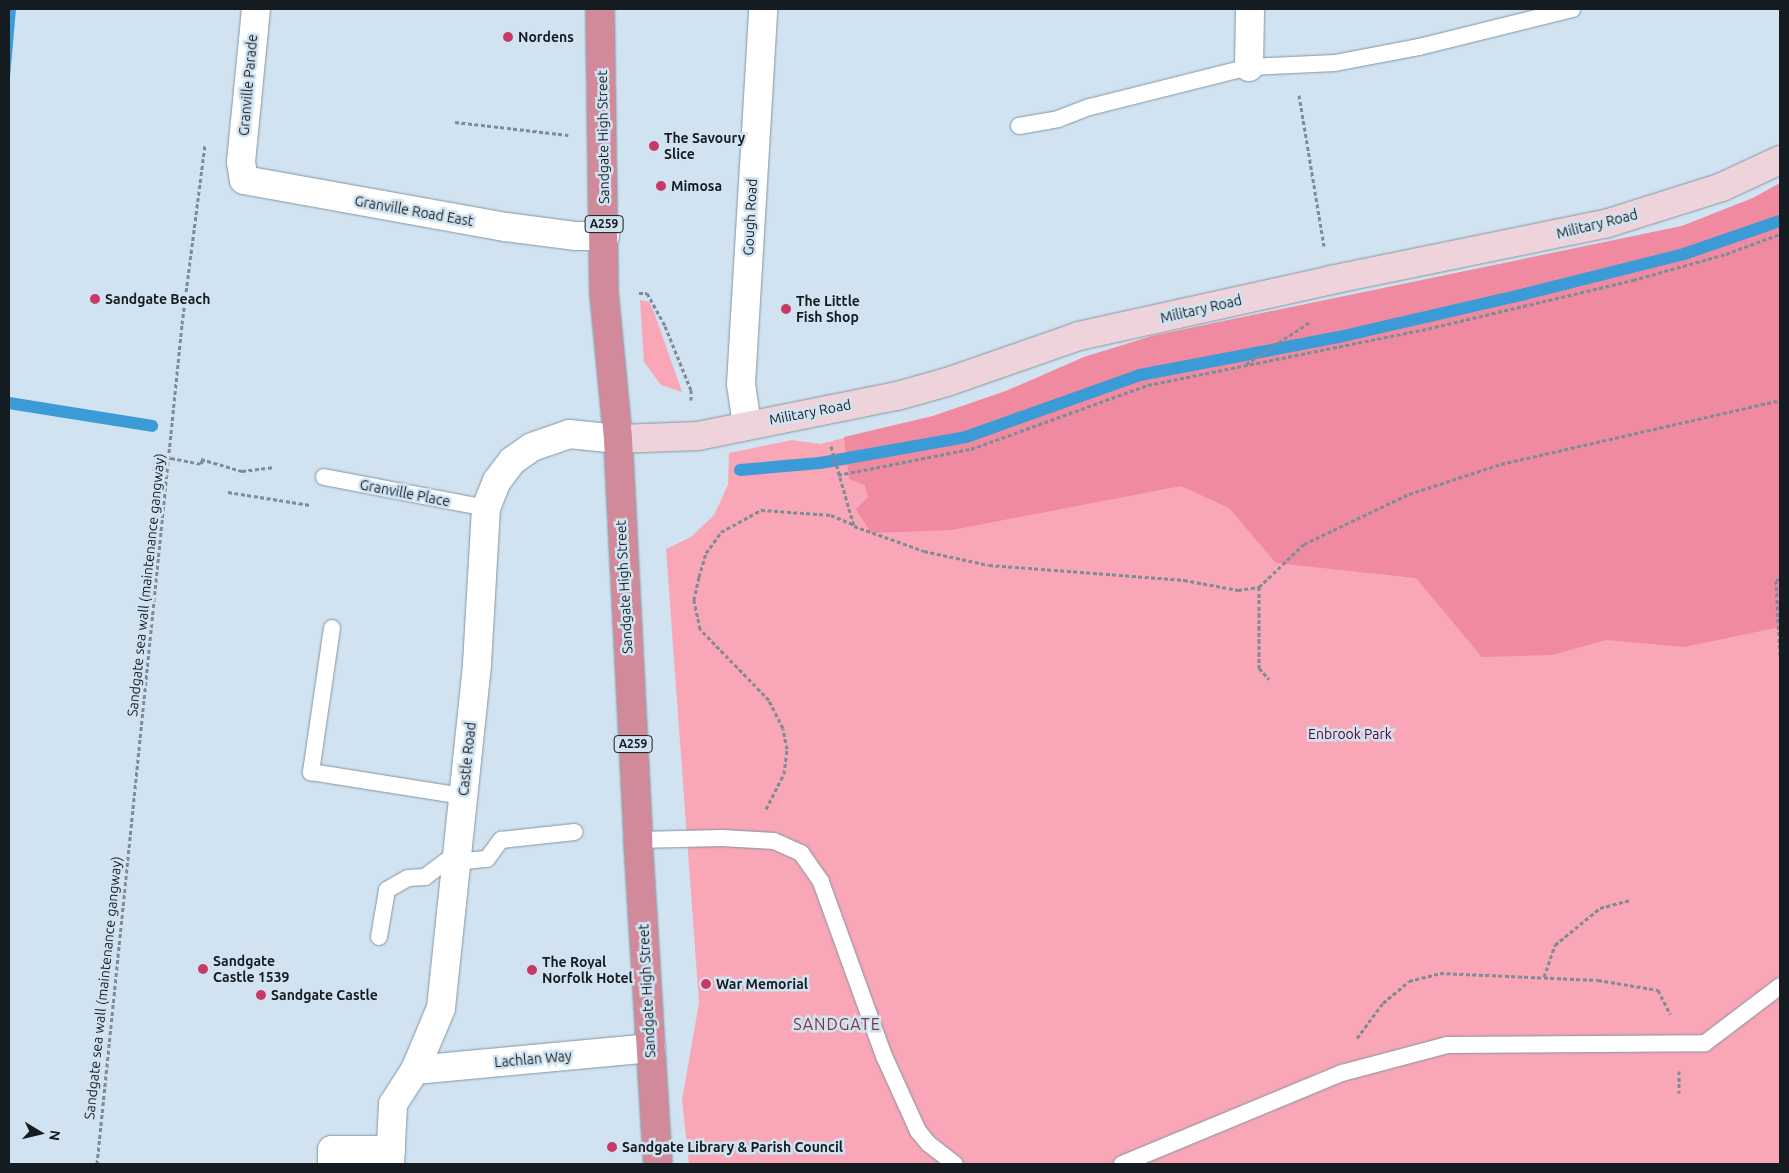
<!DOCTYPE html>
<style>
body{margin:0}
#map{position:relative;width:1789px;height:1173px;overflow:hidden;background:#d1e3f1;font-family:Ubuntu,sans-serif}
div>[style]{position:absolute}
.green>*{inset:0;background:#f9a6b7}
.forest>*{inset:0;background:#ef8aa0}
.water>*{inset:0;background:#3a9bd6}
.stream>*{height:12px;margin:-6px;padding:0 6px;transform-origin:6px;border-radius:6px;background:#3a9bd6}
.path>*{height:3px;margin-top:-1.5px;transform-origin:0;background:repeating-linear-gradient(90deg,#7e8c96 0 4px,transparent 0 6.5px)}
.roads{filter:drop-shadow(0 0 1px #8495a2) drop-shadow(0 0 1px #8495a2)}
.service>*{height:16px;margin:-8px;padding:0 8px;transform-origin:8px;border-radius:8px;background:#fff}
.minor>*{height:28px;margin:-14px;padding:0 14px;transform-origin:14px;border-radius:14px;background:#fff}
.secondary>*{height:28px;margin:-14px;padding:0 14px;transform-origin:14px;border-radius:14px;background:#eed3da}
.trunk>*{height:28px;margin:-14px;padding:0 14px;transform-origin:14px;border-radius:14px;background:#d28a9b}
.dots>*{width:14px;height:14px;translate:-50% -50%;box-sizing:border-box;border:2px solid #d1e3f1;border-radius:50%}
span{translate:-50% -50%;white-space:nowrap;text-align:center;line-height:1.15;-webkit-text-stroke:5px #d1e3f1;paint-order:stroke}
.shield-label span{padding:1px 4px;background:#d1e3f1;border:1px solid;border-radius:4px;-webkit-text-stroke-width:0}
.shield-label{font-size:12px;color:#151c21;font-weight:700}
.poi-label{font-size:14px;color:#151c21;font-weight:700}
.left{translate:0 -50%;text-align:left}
.street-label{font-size:14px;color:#151c21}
.park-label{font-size:14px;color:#5f0127}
.quarter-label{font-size:16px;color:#7d3749;letter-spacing:1px}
.frame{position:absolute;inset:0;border:10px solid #151c21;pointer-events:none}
.north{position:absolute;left:15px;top:1108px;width:50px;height:50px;-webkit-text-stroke:4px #d1e3f1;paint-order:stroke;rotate:99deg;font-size:14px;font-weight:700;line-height:20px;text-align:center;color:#151c21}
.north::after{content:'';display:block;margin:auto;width:18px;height:22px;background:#151c21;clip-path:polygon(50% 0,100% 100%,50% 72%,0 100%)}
</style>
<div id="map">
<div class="green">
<i style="clip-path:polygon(1780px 183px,1780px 1164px,689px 1164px,682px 1100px,699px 1003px,666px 549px,691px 537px,714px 515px,728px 485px,729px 453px,792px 440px,820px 444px,933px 416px,1006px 391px,1084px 357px,1152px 336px,1682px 226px,1753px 198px)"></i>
<i style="clip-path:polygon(640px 300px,649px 302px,654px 312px,682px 392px,661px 385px,644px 362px)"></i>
</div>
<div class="forest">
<i style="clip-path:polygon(1780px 183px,1780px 627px,1684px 647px,1606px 640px,1552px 655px,1482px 657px,1416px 578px,1276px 563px,1229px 508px,1181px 486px,952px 530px,871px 533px,856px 509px,868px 497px,865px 485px,849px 479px,844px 437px,933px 416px,1006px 391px,1084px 357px,1152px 336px,1682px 226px,1753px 198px)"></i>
</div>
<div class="water">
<i style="clip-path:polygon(9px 9px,16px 9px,9px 89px)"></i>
</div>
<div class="stream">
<i style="left:9px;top:403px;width:145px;rotate:9.1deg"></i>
<i style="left:740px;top:470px;width:80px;rotate:-5deg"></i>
<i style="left:820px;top:463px;width:148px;rotate:-10.1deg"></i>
<i style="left:966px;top:437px;width:185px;rotate:-19.6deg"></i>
<i style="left:1140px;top:375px;width:203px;rotate:-10.8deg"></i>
<i style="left:1339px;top:337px;width:191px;rotate:-13deg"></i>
<i style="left:1525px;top:294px;width:164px;rotate:-14.1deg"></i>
<i style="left:1684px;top:254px;width:102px;rotate:-19deg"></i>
</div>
<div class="path">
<i style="left:1299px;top:95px;width:153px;rotate:80.6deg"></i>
<i style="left:455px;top:122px;width:114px;rotate:6.6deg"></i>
<i style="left:639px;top:293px;width:8px"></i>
<i style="left:647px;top:293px;width:38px;rotate:61deg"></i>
<i style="left:665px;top:326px;width:69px;rotate:67.9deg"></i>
<i style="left:691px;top:390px;width:10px;rotate:90deg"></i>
<i style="left:1246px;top:364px;width:77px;rotate:-33.3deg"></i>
<i style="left:831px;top:446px;width:83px;rotate:74deg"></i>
<i style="left:854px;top:526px;width:74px;rotate:19.7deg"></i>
<i style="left:924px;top:551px;width:66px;rotate:12.2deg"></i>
<i style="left:989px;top:565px;width:196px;rotate:4.4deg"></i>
<i style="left:1184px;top:580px;width:55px;rotate:10.5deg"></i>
<i style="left:1238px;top:590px;width:21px;rotate:-8deg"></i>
<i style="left:1259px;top:587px;width:81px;rotate:90deg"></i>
<i style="left:1259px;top:668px;width:15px;rotate:48deg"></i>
<i style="left:154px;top:471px;width:12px;rotate:-81deg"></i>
<i style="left:156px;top:459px;width:15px;rotate:-4deg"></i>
<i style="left:171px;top:458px;width:32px;rotate:11deg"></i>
<i style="left:202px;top:464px;width:5px;rotate:-101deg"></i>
<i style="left:201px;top:459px;width:43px;rotate:16.3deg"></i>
<i style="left:242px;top:471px;width:31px;rotate:-7deg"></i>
<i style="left:838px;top:475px;width:136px;rotate:-11.1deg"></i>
<i style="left:971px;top:449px;width:188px;rotate:-19.9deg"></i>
<i style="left:1148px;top:385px;width:279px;rotate:-11.4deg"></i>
<i style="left:1422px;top:330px;width:217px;rotate:-13.3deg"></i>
<i style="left:1633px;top:280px;width:97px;rotate:-15.6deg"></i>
<i style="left:1726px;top:254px;width:58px;rotate:-20.3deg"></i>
<i style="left:228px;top:492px;width:83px;rotate:9deg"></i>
<i style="left:1780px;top:579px;width:4px;rotate:166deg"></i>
<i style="left:1776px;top:580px;width:77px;rotate:87deg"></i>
<i style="left:1259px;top:587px;width:62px;rotate:-43.7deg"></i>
<i style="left:1304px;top:544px;width:116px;rotate:-25.5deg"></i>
<i style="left:1409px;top:494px;width:97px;rotate:-18.1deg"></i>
<i style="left:1501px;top:464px;width:286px;rotate:-12.9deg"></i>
<i style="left:766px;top:809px;width:39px;rotate:-63deg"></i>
<i style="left:784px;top:774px;width:25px;rotate:-83deg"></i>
<i style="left:787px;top:749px;width:21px;rotate:-101deg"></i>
<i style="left:783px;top:728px;width:31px;rotate:-117deg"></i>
<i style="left:769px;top:700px;width:99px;rotate:-134.2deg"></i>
<i style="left:700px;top:629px;width:30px;rotate:-102deg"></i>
<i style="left:694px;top:600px;width:24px;rotate:-78deg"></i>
<i style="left:699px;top:577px;width:25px;rotate:-74deg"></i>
<i style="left:706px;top:553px;width:26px;rotate:-54deg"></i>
<i style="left:721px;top:532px;width:46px;rotate:-28.8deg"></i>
<i style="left:761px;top:510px;width:70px;rotate:4.1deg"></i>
<i style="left:831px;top:515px;width:25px;rotate:23deg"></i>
<i style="left:1544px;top:977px;width:34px;rotate:-71deg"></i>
<i style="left:1555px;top:945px;width:58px;rotate:-39.4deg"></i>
<i style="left:1600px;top:908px;width:30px;rotate:-15deg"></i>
<i style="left:1357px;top:1038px;width:44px;rotate:-53.4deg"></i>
<i style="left:1383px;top:1003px;width:34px;rotate:-40deg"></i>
<i style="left:1409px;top:981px;width:32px;rotate:-14deg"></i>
<i style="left:1440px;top:973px;width:158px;rotate:2.5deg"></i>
<i style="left:1598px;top:980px;width:61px;rotate:9.5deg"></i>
<i style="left:1658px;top:990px;width:27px;rotate:63deg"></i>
<i style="left:1679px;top:1071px;width:22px;rotate:90deg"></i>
<i style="left:97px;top:1164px;width:844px;rotate:-84.22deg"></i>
<i style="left:182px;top:324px;width:181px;rotate:-82.7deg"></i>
</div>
<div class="roads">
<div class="service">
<i style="left:1019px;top:126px;width:40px;rotate:-10deg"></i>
<i style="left:1058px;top:119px;width:34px;rotate:-21deg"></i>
<i style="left:1090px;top:107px;width:164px;rotate:-14.1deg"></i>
<i style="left:1249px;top:67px;width:86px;rotate:-2.7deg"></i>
<i style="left:1335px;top:63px;width:86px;rotate:-10.8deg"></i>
<i style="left:1419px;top:47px;width:158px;rotate:-13.9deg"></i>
<i style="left:324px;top:477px;width:165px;rotate:10.8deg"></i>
<i style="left:332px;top:628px;width:146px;rotate:98.3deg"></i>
<i style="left:311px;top:772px;width:154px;rotate:9deg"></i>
<i style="left:638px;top:840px;width:84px;rotate:-1.4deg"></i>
<i style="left:722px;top:838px;width:52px;rotate:3.3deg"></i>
<i style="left:774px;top:841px;width:30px;rotate:24deg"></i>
<i style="left:801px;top:853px;width:35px;rotate:55deg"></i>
<i style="left:821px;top:882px;width:185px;rotate:70.1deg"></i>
<i style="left:884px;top:1056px;width:82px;rotate:65.6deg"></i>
<i style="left:918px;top:1131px;width:17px;rotate:50deg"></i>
<i style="left:929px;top:1144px;width:33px;rotate:38deg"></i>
<i style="left:456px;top:862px;width:31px;rotate:-6deg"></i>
<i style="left:487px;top:859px;width:24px;rotate:-54deg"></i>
<i style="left:501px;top:840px;width:74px;rotate:-6.2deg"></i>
<i style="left:379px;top:937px;width:48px;rotate:-80.3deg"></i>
<i style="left:387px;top:890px;width:24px;rotate:-30deg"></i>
<i style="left:408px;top:878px;width:17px;rotate:-3deg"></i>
<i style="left:425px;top:877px;width:40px;rotate:-37deg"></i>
<i style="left:1122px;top:1164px;width:238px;rotate:-22.5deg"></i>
<i style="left:1342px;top:1073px;width:109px;rotate:-14.9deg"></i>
<i style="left:1447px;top:1045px;width:258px;rotate:-0.4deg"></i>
<i style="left:1705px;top:1043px;width:94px;rotate:-37.2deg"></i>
</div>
<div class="minor">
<i style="left:256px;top:9px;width:154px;rotate:95.6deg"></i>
<i style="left:241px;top:162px;width:18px;rotate:81deg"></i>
<i style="left:244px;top:180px;width:266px;rotate:10.2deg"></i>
<i style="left:506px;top:227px;width:71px;rotate:7.3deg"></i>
<i style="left:576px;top:236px;width:29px"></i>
<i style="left:1249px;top:67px;width:58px;rotate:-89deg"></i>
<i style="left:747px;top:425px;width:41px;rotate:-98.3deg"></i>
<i style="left:741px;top:384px;width:376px;rotate:-86.6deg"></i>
<i style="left:415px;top:1070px;width:237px;rotate:-5.3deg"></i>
<i style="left:332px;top:1164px;width:14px;rotate:-90deg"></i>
<i style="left:332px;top:1150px;width:59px"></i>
<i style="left:390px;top:1164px;width:60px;rotate:-87.1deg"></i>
<i style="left:393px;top:1104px;width:40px;rotate:-57.1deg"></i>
<i style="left:415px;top:1070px;width:67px;rotate:-67.2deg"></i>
<i style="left:441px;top:1008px;width:346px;rotate:-84deg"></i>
<i style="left:477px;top:664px;width:156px;rotate:-86.7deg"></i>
<i style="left:486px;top:508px;width:29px;rotate:-68deg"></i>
<i style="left:497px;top:481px;width:25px;rotate:-53deg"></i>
<i style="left:512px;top:461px;width:24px;rotate:-35deg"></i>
<i style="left:532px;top:447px;width:39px;rotate:-19deg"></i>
<i style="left:569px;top:434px;width:49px;rotate:5.8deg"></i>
</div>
<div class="secondary">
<i style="left:618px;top:439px;width:80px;rotate:-2.1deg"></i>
<i style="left:698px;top:436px;width:203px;rotate:-11.4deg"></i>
<i style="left:897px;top:396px;width:52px;rotate:-15.6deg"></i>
<i style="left:947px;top:382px;width:140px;rotate:-19.2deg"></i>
<i style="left:1079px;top:336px;width:258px;rotate:-12.5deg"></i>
<i style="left:1331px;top:280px;width:280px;rotate:-11.6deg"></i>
<i style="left:1605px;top:224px;width:123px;rotate:-17.5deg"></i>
<i style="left:1722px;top:187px;width:64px;rotate:-25deg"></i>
</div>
<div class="trunk">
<i style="left:600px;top:9px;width:284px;rotate:89.2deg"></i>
<i style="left:604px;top:293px;width:147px;rotate:84.5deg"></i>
<i style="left:618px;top:439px;width:401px;rotate:87.1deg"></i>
<i style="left:638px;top:840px;width:325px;rotate:86.5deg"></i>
</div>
</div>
<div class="dots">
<i style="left:508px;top:37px;background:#c73a66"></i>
<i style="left:654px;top:146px;background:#c73a66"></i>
<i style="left:661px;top:186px;background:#c73a66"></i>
<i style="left:95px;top:299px;background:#c73a66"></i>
<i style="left:786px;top:309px;background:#c73a66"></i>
<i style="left:203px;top:969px;background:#c73a66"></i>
<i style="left:532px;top:970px;background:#c73a66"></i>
<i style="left:706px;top:984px;background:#c73a66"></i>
<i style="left:261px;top:995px;background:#c73a66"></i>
<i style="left:612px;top:1147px;background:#c73a66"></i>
</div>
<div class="shield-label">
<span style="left:604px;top:224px">A259</span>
<span style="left:633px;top:744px">A259</span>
</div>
<div class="poi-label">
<span class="left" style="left:518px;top:37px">Nordens</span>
<span class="left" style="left:664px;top:146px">The Savoury<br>Slice</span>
<span class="left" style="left:671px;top:186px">Mimosa</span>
<span class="left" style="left:105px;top:299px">Sandgate Beach</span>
<span class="left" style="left:796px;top:309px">The Little<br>Fish Shop</span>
<span class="left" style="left:213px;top:969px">Sandgate<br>Castle 1539</span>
<span class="left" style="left:542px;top:970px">The Royal<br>Norfolk Hotel</span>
<span class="left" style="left:716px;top:984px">War Memorial</span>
<span class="left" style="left:271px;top:995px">Sandgate Castle</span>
<span class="left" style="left:622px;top:1147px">Sandgate Library &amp; Parish Council</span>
</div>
<div class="street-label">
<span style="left:248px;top:85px;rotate:-85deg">Granville Parade</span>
<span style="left:603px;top:137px;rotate:-91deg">Sandgate High Street</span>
<span style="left:414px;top:211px;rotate:10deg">Granville Road East</span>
<span style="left:750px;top:217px;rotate:-87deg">Gough Road</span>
<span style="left:1597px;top:224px;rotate:-14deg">Military Road</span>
<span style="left:1201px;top:309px;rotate:-13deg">Military Road</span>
<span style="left:810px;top:412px;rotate:-11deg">Military Road</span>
<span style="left:405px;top:493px;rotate:11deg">Granville Place</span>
<span style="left:146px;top:585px;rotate:-84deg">Sandgate sea wall (maintenance gangway)</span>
<span style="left:624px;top:587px;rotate:-93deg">Sandgate High Street</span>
<span style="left:467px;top:759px;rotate:-84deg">Castle Road</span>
<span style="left:103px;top:988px;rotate:-84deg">Sandgate sea wall (maintenance gangway)</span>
<span style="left:647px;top:991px;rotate:-93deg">Sandgate High Street</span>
<span style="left:533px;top:1059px;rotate:-5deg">Lachlan Way</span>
</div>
<div class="park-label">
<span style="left:1350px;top:734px">Enbrook Park</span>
</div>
<div class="quarter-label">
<span style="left:837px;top:1024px">SANDGATE</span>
</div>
<div class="frame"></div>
<div class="north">N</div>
</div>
